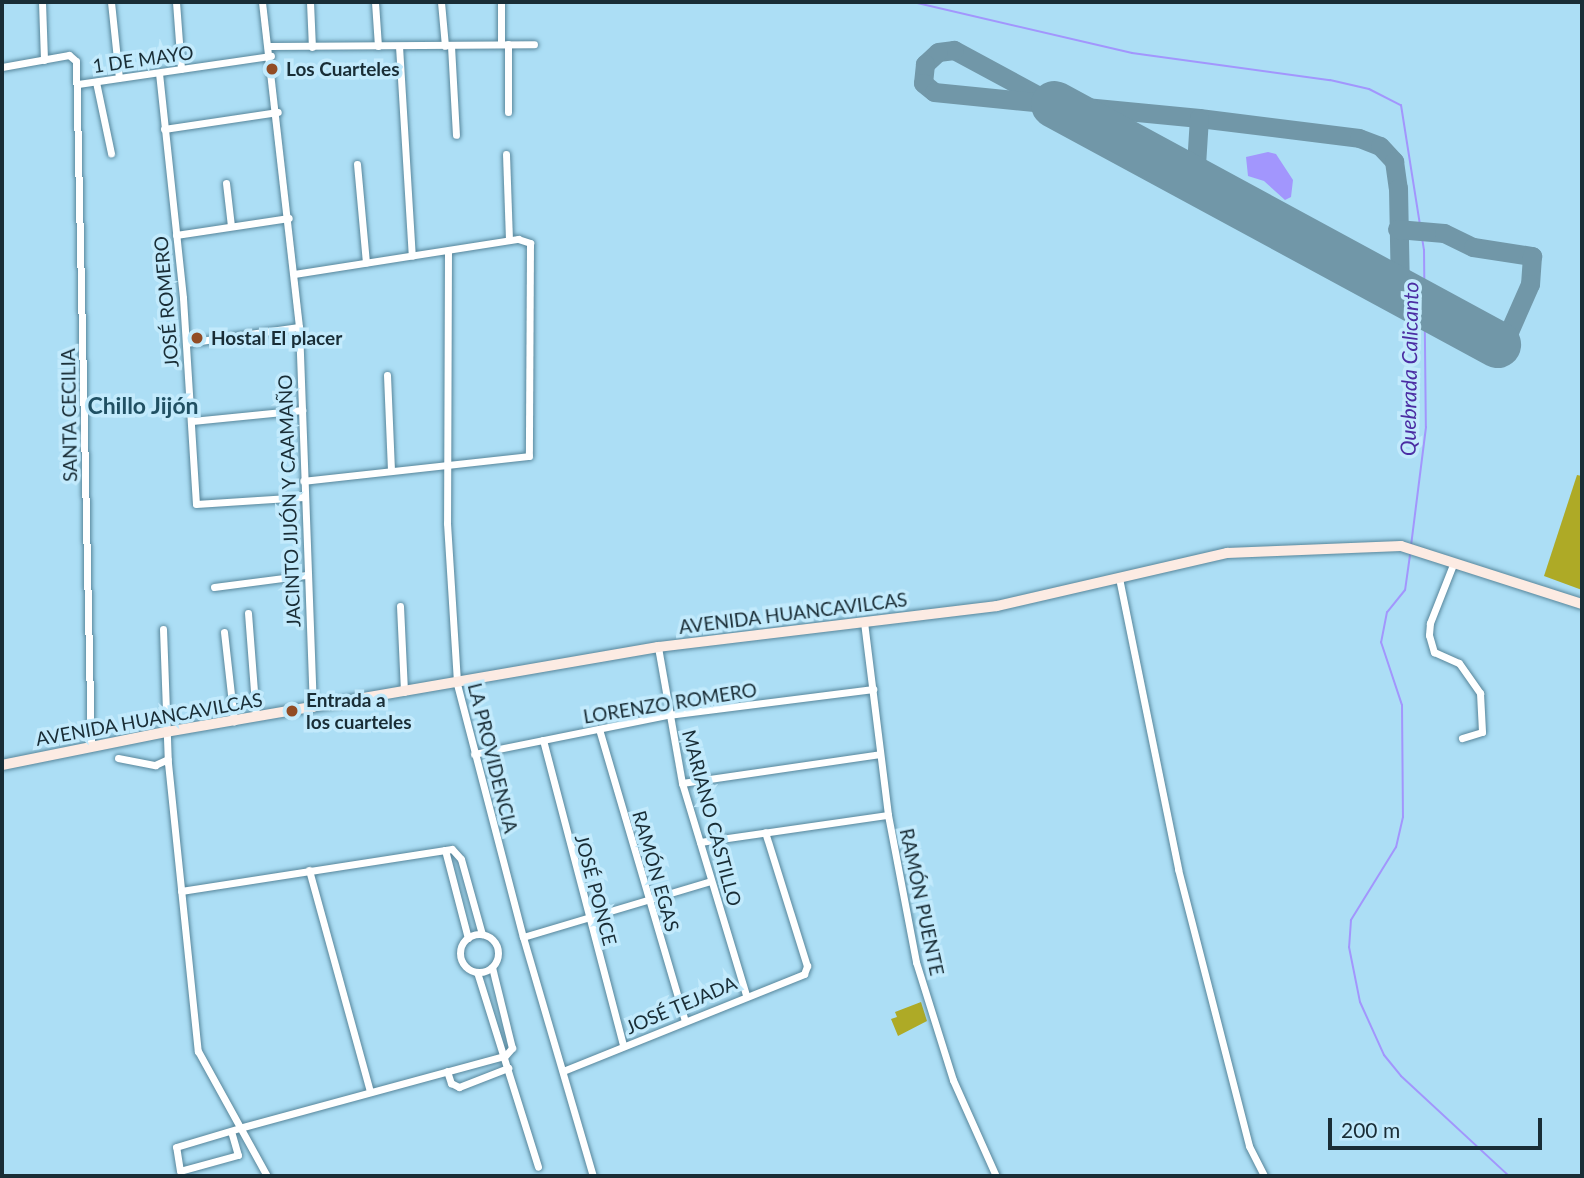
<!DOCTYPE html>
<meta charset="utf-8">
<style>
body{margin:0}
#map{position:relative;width:1584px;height:1178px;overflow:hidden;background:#acdef5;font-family:Lato,sans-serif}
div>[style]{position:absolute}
.green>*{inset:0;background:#aeaa26}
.water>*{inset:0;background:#a296fd}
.stream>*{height:2px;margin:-1px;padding:0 1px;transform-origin:1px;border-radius:1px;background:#a296fd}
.taxiway>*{height:19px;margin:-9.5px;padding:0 9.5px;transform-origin:9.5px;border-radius:9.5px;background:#7197a8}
.runway>*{height:47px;margin:-23.5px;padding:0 23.5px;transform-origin:23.5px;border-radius:23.5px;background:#7197a8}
.roads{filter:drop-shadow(0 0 2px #57869b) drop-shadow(0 0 2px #57869b)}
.street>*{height:7px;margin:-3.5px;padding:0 3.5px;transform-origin:3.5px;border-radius:3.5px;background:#fff}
.street>.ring{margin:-3.5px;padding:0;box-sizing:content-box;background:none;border:7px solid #fff;border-radius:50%}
.secondary>*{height:10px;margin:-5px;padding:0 5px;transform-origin:5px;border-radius:5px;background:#fcebe3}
.dots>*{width:19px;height:19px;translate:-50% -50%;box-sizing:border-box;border:4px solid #c2eafc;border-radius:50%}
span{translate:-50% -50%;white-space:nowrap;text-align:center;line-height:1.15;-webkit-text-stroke:7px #c2eafc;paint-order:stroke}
.street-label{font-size:19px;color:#192d36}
.poi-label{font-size:19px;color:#192d36;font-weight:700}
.left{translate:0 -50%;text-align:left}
.water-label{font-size:21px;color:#4b2da3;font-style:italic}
.quarter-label{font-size:23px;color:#205063;font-weight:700}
.frame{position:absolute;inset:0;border:4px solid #192d36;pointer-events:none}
.scale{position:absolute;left:1328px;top:1118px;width:214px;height:32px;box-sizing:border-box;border:4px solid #192d36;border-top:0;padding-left:9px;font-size:21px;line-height:24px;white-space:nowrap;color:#192d36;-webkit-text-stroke:5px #c2eafc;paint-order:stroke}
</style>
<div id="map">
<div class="green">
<i style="clip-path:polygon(1577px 475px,1582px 476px,1582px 590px,1544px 576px)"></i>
<i style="clip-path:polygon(921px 1002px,927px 1021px,898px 1036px,891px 1019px,897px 1017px,895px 1012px)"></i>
</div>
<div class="water">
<i style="clip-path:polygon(1268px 152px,1276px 154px,1293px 180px,1291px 197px,1285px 200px,1264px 181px,1248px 176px,1246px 157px)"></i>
</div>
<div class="stream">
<i style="left:913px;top:2px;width:225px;rotate:13.1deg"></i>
<i style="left:1132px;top:53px;width:200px;rotate:7.8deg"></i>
<i style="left:1330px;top:80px;width:40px;rotate:13deg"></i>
<i style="left:1369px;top:89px;width:36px;rotate:27deg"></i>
<i style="left:1401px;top:105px;width:147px;rotate:81deg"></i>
<i style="left:1424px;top:250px;width:177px;rotate:89.4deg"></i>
<i style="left:1426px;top:427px;width:120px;rotate:97.2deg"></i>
<i style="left:1410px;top:555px;width:35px;rotate:98deg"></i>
<i style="left:1405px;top:590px;width:28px;rotate:129deg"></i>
<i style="left:1387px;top:612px;width:31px;rotate:101deg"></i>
<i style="left:1381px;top:642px;width:66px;rotate:71.6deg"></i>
<i style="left:1402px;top:705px;width:112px;rotate:89.5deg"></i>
<i style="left:1403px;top:817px;width:31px;rotate:103deg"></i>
<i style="left:1396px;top:847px;width:86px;rotate:121.7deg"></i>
<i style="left:1351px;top:920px;width:27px;rotate:94deg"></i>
<i style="left:1349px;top:947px;width:56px;rotate:78.7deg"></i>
<i style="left:1360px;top:1002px;width:58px;rotate:65.6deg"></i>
<i style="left:1384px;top:1055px;width:27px;rotate:51deg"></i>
<i style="left:1401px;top:1076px;width:147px;rotate:42.8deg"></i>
</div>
<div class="taxiway">
<i style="left:1054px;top:104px;width:114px;rotate:-151.6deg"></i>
<i style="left:954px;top:50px;width:16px;rotate:173deg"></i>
<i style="left:938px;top:52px;width:18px;rotate:137deg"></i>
<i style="left:925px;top:64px;width:19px;rotate:96deg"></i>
<i style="left:923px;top:83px;width:14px;rotate:39deg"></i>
<i style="left:934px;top:92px;width:121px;rotate:5.7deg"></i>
<i style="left:1054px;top:104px;width:146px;rotate:5.5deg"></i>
<i style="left:1199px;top:118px;width:161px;rotate:7.1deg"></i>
<i style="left:1359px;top:138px;width:22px;rotate:21deg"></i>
<i style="left:1380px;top:146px;width:21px;rotate:47deg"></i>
<i style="left:1394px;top:161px;width:27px;rotate:82deg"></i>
<i style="left:1398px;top:188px;width:104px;rotate:88.9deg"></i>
<i style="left:1195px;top:181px;width:63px;rotate:-86.4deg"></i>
<i style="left:1397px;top:229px;width:47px;rotate:4.9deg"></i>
<i style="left:1444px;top:233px;width:32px;rotate:26deg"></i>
<i style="left:1473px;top:247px;width:60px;rotate:8.7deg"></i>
<i style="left:1532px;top:256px;width:28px;rotate:94deg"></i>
<i style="left:1530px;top:284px;width:64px;rotate:113.8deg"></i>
<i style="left:1504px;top:343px;width:7px;rotate:172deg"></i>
</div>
<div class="runway">
<i style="left:1054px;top:104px;width:504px;rotate:28.45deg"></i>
</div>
<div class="roads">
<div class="street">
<i style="left:42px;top:2px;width:58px;rotate:88deg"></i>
<i style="left:111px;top:2px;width:76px;rotate:84deg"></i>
<i style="left:176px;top:2px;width:67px;rotate:85.7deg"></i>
<i style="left:262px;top:2px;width:327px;rotate:83.5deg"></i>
<i style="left:299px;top:327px;width:381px;rotate:87.9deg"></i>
<i style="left:310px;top:2px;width:45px;rotate:87.5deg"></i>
<i style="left:375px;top:2px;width:44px;rotate:86.1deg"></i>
<i style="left:441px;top:2px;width:44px;rotate:84.8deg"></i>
<i style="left:501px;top:2px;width:42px;rotate:90deg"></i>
<i style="left:508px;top:44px;width:68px;rotate:90deg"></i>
<i style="left:270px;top:46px;width:264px;rotate:-0.4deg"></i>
<i style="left:399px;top:46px;width:210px;rotate:86.5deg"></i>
<i style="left:451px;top:46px;width:89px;rotate:86.8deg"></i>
<i style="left:2px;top:67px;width:68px;rotate:-10.2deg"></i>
<i style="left:69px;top:55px;width:9px;rotate:41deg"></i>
<i style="left:76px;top:61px;width:685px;rotate:88.75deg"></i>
<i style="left:159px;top:73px;width:226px;rotate:83.9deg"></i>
<i style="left:183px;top:298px;width:206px;rotate:86.4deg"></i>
<i style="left:196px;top:504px;width:108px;rotate:-3.7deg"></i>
<i style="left:96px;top:82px;width:73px;rotate:78.1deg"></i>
<i style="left:78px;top:84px;width:195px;rotate:-8.3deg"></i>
<i style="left:164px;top:129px;width:115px;rotate:-8.5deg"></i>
<i style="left:506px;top:154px;width:86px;rotate:88deg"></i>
<i style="left:357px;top:164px;width:99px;rotate:84.8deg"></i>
<i style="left:226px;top:183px;width:43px;rotate:83.4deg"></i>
<i style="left:176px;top:235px;width:114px;rotate:-8.6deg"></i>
<i style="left:448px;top:251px;width:272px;rotate:90.2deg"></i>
<i style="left:447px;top:523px;width:161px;rotate:86.4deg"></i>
<i style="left:457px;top:684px;width:261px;rotate:75.4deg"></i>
<i style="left:523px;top:937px;width:249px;rotate:73.7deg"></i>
<i style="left:294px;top:274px;width:227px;rotate:-8.9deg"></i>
<i style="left:518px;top:239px;width:13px;rotate:18deg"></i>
<i style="left:530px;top:243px;width:213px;rotate:90.3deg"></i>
<i style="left:529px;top:456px;width:227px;rotate:173.7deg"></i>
<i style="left:186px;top:343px;width:114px;rotate:-8.1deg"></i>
<i style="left:387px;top:375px;width:96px;rotate:87.6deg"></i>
<i style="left:192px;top:421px;width:111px;rotate:-5.7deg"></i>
<i style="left:1454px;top:562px;width:66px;rotate:111.5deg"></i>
<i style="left:1430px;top:623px;width:12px;rotate:95deg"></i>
<i style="left:1429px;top:635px;width:18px;rotate:74deg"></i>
<i style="left:1434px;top:652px;width:27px;rotate:24deg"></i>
<i style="left:1459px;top:663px;width:37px;rotate:55deg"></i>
<i style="left:1480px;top:693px;width:39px;rotate:87deg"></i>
<i style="left:1482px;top:732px;width:21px;rotate:163deg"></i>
<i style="left:1119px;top:578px;width:297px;rotate:78.5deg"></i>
<i style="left:1178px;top:869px;width:286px;rotate:75.6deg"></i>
<i style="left:1249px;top:1146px;width:34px;rotate:63deg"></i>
<i style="left:214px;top:587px;width:94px;rotate:-7.4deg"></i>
<i style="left:400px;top:606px;width:86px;rotate:87.3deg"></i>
<i style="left:248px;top:613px;width:104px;rotate:85.6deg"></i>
<i style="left:864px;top:622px;width:194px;rotate:82.9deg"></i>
<i style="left:888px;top:815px;width:150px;rotate:79.2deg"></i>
<i style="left:916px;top:962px;width:124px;rotate:72.6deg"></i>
<i style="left:953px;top:1080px;width:105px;rotate:65.9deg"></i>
<i style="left:163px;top:629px;width:134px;rotate:87.9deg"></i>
<i style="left:168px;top:763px;width:290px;rotate:84.1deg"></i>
<i style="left:198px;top:1051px;width:143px;rotate:61.1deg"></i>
<i style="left:224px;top:632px;width:90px;rotate:83.6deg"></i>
<i style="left:658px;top:647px;width:138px;rotate:80deg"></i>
<i style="left:682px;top:783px;width:221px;rotate:73.2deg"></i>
<i style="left:599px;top:729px;width:304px;rotate:73.6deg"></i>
<i style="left:543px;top:740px;width:316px;rotate:75.3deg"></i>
<i style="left:474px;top:754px;width:198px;rotate:-11.4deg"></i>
<i style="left:668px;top:715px;width:207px;rotate:-7.2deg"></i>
<i style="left:118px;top:758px;width:38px;rotate:11deg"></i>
<i style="left:155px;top:765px;width:14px;rotate:-25deg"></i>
<i style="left:682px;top:783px;width:200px;rotate:-8.3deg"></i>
<i style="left:700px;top:842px;width:190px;rotate:-8.2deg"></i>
<i style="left:445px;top:850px;width:91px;rotate:75.4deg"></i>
<i style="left:309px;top:870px;width:230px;rotate:74.6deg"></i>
<i style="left:181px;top:891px;width:274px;rotate:-8.8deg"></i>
<i style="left:452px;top:849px;width:13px;rotate:48deg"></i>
<i style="left:461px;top:859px;width:78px;rotate:74.4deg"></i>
<i class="ring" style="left:460px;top:934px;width:31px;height:31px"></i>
<i style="left:523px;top:937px;width:196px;rotate:-16.6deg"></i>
<i style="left:477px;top:972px;width:204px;rotate:72.6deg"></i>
<i style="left:447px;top:1071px;width:13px;rotate:72deg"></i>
<i style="left:451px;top:1083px;width:9px;rotate:27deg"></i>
<i style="left:459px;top:1087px;width:53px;rotate:-21.2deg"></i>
<i style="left:563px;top:1071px;width:260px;rotate:-21.9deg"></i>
<i style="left:804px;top:974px;width:9px;rotate:-69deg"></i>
<i style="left:807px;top:966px;width:140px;rotate:-107.4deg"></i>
<i style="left:231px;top:1131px;width:25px;rotate:74deg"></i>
<i style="left:238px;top:1155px;width:60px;rotate:164.6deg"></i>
<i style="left:180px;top:1171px;width:24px;rotate:-99deg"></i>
<i style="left:176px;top:1147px;width:70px;rotate:-16.6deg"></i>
<i style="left:243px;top:1127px;width:271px;rotate:-15.2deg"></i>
<i style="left:505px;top:1056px;width:11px;rotate:-49deg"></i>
<i style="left:512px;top:1048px;width:83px;rotate:-103.9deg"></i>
</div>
<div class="secondary">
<i style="left:2px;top:765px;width:167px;rotate:-11.4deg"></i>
<i style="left:166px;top:732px;width:499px;rotate:-9.8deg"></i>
<i style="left:658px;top:647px;width:341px;rotate:-6.9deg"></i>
<i style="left:997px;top:606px;width:236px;rotate:-13deg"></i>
<i style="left:1227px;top:553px;width:174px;rotate:-2.3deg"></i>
<i style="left:1401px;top:546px;width:190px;rotate:17.8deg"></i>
</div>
</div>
<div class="dots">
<i style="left:272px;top:69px;background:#924c25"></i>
<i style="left:197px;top:338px;background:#924c25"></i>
<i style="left:292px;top:711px;background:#924c25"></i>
</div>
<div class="street-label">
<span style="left:143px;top:59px;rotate:-8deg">1 DE MAYO</span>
<span style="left:166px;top:302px;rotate:-95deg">JOSÉ ROMERO</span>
<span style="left:69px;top:415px;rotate:-91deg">SANTA CECILIA</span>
<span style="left:289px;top:501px;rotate:-92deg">JACINTO JIJÓN Y CAAMAÑO</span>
<span style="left:793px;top:613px;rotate:-7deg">AVENIDA HUANCAVILCAS</span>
<span style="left:670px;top:703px;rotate:-9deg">LORENZO ROMERO</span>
<span style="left:149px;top:719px;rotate:-10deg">AVENIDA HUANCAVILCAS</span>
<span style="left:493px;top:758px;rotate:76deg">LA PROVIDENCIA</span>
<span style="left:712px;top:818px;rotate:75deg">MARIANO CASTILLO</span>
<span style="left:656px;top:871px;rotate:74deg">RAMÓN EGAS</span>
<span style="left:596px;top:890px;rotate:75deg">JOSÉ PONCE</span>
<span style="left:922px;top:902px;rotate:78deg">RAMÓN PUENTE</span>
<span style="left:681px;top:1005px;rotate:-23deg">JOSÉ TEJADA</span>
</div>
<div class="poi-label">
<span class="left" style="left:286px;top:69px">Los Cuarteles</span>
<span class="left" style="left:211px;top:338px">Hostal El placer</span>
<span class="left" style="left:306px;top:711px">Entrada a<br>los cuarteles</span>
</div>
<div class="water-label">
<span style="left:1409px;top:369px;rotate:-89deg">Quebrada Calicanto</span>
</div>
<div class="quarter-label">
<span style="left:143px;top:405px">Chillo Jijón</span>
</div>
<div class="frame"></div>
<div class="scale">200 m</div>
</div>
